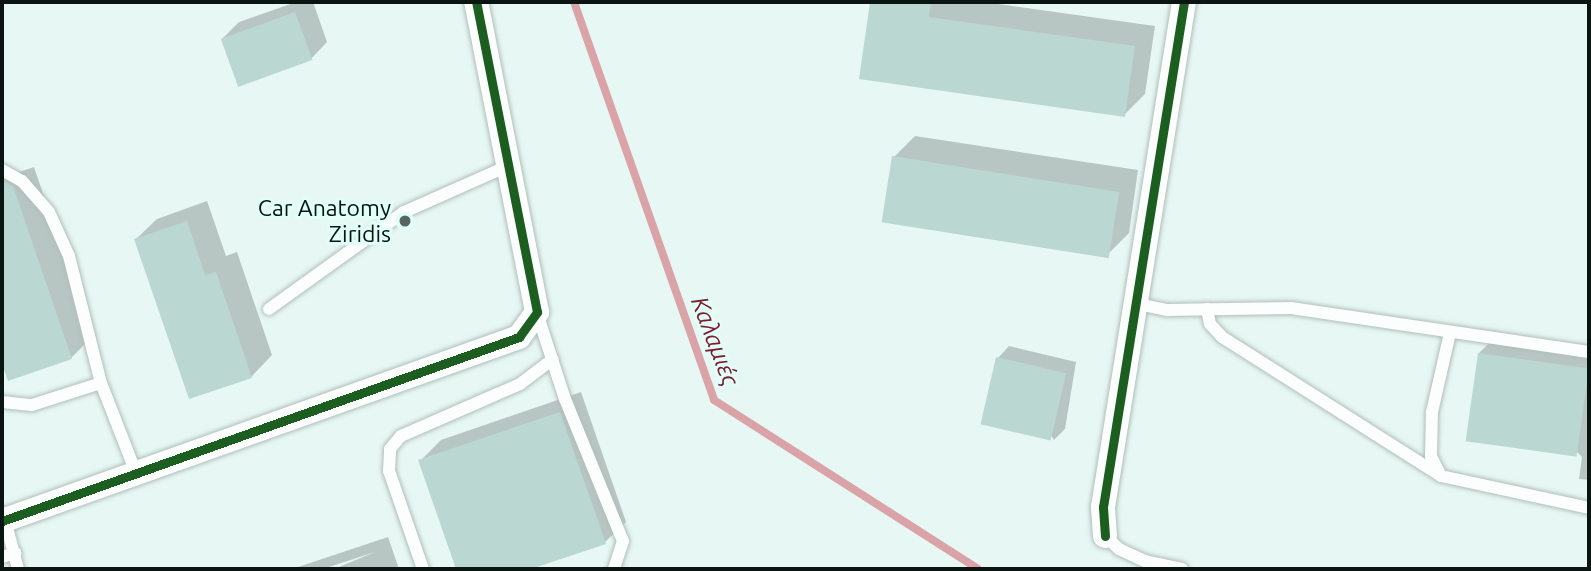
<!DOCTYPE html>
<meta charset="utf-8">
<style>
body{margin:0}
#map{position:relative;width:1591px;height:571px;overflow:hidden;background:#e7f8f4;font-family:Ubuntu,sans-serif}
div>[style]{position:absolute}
.shadow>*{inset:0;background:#0003}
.stream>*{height:8px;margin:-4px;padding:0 4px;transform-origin:4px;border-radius:4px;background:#daa3a8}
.building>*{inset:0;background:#bad8d1;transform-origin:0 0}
.roads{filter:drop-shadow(0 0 2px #b1beba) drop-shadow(0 0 2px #b1beba)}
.lane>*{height:12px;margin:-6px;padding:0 6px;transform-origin:6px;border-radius:6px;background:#fbfefd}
.street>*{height:24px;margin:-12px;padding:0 12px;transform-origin:12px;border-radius:12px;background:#fbfefd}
.cycleway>*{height:9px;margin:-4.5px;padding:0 4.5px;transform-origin:4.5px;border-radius:4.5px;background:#1b5e20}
.dots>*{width:19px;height:19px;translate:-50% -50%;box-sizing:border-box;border:4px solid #e0fff7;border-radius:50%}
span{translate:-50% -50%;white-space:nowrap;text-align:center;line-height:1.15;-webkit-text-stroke:6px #e0fff7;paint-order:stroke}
.poi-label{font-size:23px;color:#0a1512}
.right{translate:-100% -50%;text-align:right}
.water-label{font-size:24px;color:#811b32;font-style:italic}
.frame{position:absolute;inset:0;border:4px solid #0a1512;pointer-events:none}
</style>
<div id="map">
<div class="shadow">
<i style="clip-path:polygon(296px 2px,313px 2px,327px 42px,311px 59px,222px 39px,239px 22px)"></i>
<i style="clip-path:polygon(872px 2px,984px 2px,1155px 26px,1145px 94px,1124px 115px,861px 78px)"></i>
<i style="clip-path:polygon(915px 136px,1138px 170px,1129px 233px,1108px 254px,894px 157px)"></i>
<i style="clip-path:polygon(34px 167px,92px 337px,71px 358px,2px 360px,2px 178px)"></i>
<i style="clip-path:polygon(207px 201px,226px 256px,237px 252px,272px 355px,252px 376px,190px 397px,136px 239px,157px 219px)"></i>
<i style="clip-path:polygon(1500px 333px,1589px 346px,1589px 480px,1579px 479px,1582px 457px,1479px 353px)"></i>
<i style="clip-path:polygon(1009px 346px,1076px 362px,1065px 429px,1054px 440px,998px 358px)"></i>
<i style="clip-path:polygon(581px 392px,626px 522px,605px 542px,526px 569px,458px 569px,420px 461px,441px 440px)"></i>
<i style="clip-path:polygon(388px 537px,399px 569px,334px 569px,375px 552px,323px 569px,292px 569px)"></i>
</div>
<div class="stream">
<i style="left:574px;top:2px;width:422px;rotate:70.6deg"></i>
<i style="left:714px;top:400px;width:313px;rotate:32.6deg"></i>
</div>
<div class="building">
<i style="clip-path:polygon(870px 2px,931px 2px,929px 17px,1135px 46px,1125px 117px,859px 79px)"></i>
<i style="left:295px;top:12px;width:51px;height:79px;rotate:70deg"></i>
<i style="left:892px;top:156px;width:230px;height:67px;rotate:9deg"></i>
<i style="clip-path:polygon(2px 180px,13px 186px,72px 359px,8px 381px,2px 364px)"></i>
<i style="clip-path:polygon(187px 221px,205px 275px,216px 272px,252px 378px,189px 399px,134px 239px)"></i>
<i style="left:1478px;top:353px;width:112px;height:89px;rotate:8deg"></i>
<i style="left:996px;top:357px;width:72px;height:69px;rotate:13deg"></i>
<i style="clip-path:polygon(560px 412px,606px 544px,531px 569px,456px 569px,418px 460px)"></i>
</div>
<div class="roads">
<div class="lane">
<i style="left:2px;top:170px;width:23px;rotate:29deg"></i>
<i style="left:22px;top:181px;width:41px;rotate:48.9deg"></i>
<i style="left:49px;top:212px;width:48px;rotate:65.6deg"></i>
<i style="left:69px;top:256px;width:131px;rotate:75.9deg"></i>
<i style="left:101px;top:383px;width:97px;rotate:68.7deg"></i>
<i style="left:1138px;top:304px;width:30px;rotate:12deg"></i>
<i style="left:1167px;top:310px;width:124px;rotate:-0.9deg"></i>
<i style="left:1291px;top:308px;width:301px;rotate:8.4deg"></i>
<i style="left:269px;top:309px;width:166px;rotate:-35.7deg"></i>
<i style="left:404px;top:212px;width:114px;rotate:-23.9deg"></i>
<i style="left:1207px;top:309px;width:15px;rotate:79deg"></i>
<i style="left:1210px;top:324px;width:18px;rotate:47deg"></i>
<i style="left:1222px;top:337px;width:259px;rotate:32.4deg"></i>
<i style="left:1441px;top:476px;width:151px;rotate:12.2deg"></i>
<i style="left:537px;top:313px;width:90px;rotate:72deg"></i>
<i style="left:565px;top:399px;width:153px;rotate:67.8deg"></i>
<i style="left:623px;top:541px;width:29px;rotate:108deg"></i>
<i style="left:2px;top:402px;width:30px;rotate:6deg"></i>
<i style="left:32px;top:405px;width:72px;rotate:-17.7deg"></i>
<i style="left:1441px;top:476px;width:22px;rotate:-117deg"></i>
<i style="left:1431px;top:456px;width:44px;rotate:-88.7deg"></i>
<i style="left:1432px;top:412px;width:81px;rotate:-77.2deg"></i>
<i style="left:5px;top:520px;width:51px;rotate:75.1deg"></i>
<i style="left:1105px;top:536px;width:19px;rotate:43deg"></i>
<i style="left:1119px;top:549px;width:29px;rotate:25deg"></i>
<i style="left:1145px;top:561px;width:38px;rotate:12deg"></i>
<i style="left:2px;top:557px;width:14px;rotate:-17deg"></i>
<i style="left:423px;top:569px;width:104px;rotate:-109.1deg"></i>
<i style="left:389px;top:471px;width:22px;rotate:-87deg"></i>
<i style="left:390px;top:449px;width:17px;rotate:-50deg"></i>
<i style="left:401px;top:436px;width:130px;rotate:-23.6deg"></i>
<i style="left:520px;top:384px;width:41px;rotate:-37.1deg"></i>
</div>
<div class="street">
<i style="left:2px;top:521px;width:549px;rotate:-19.59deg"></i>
<i style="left:519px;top:337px;width:31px;rotate:-54deg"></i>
<i style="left:537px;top:312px;width:316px;rotate:-101.1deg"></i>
<i style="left:1105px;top:536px;width:29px;rotate:-94deg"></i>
<i style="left:1103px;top:507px;width:511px;rotate:-80.89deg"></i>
</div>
</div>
<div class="cycleway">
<i style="left:2px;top:521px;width:549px;rotate:-19.59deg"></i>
<i style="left:519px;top:337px;width:31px;rotate:-54deg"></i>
<i style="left:537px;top:312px;width:316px;rotate:-101.1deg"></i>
<i style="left:1105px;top:536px;width:29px;rotate:-94deg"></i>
<i style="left:1103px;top:507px;width:511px;rotate:-80.89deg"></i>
</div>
<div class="dots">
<i style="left:405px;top:221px;background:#576461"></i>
</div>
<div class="poi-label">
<span class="right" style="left:391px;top:221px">Car Anatomy<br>Ziridis</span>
</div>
<div class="water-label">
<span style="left:715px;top:341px;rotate:69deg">Καλαμιές</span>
</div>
<div class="frame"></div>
</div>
